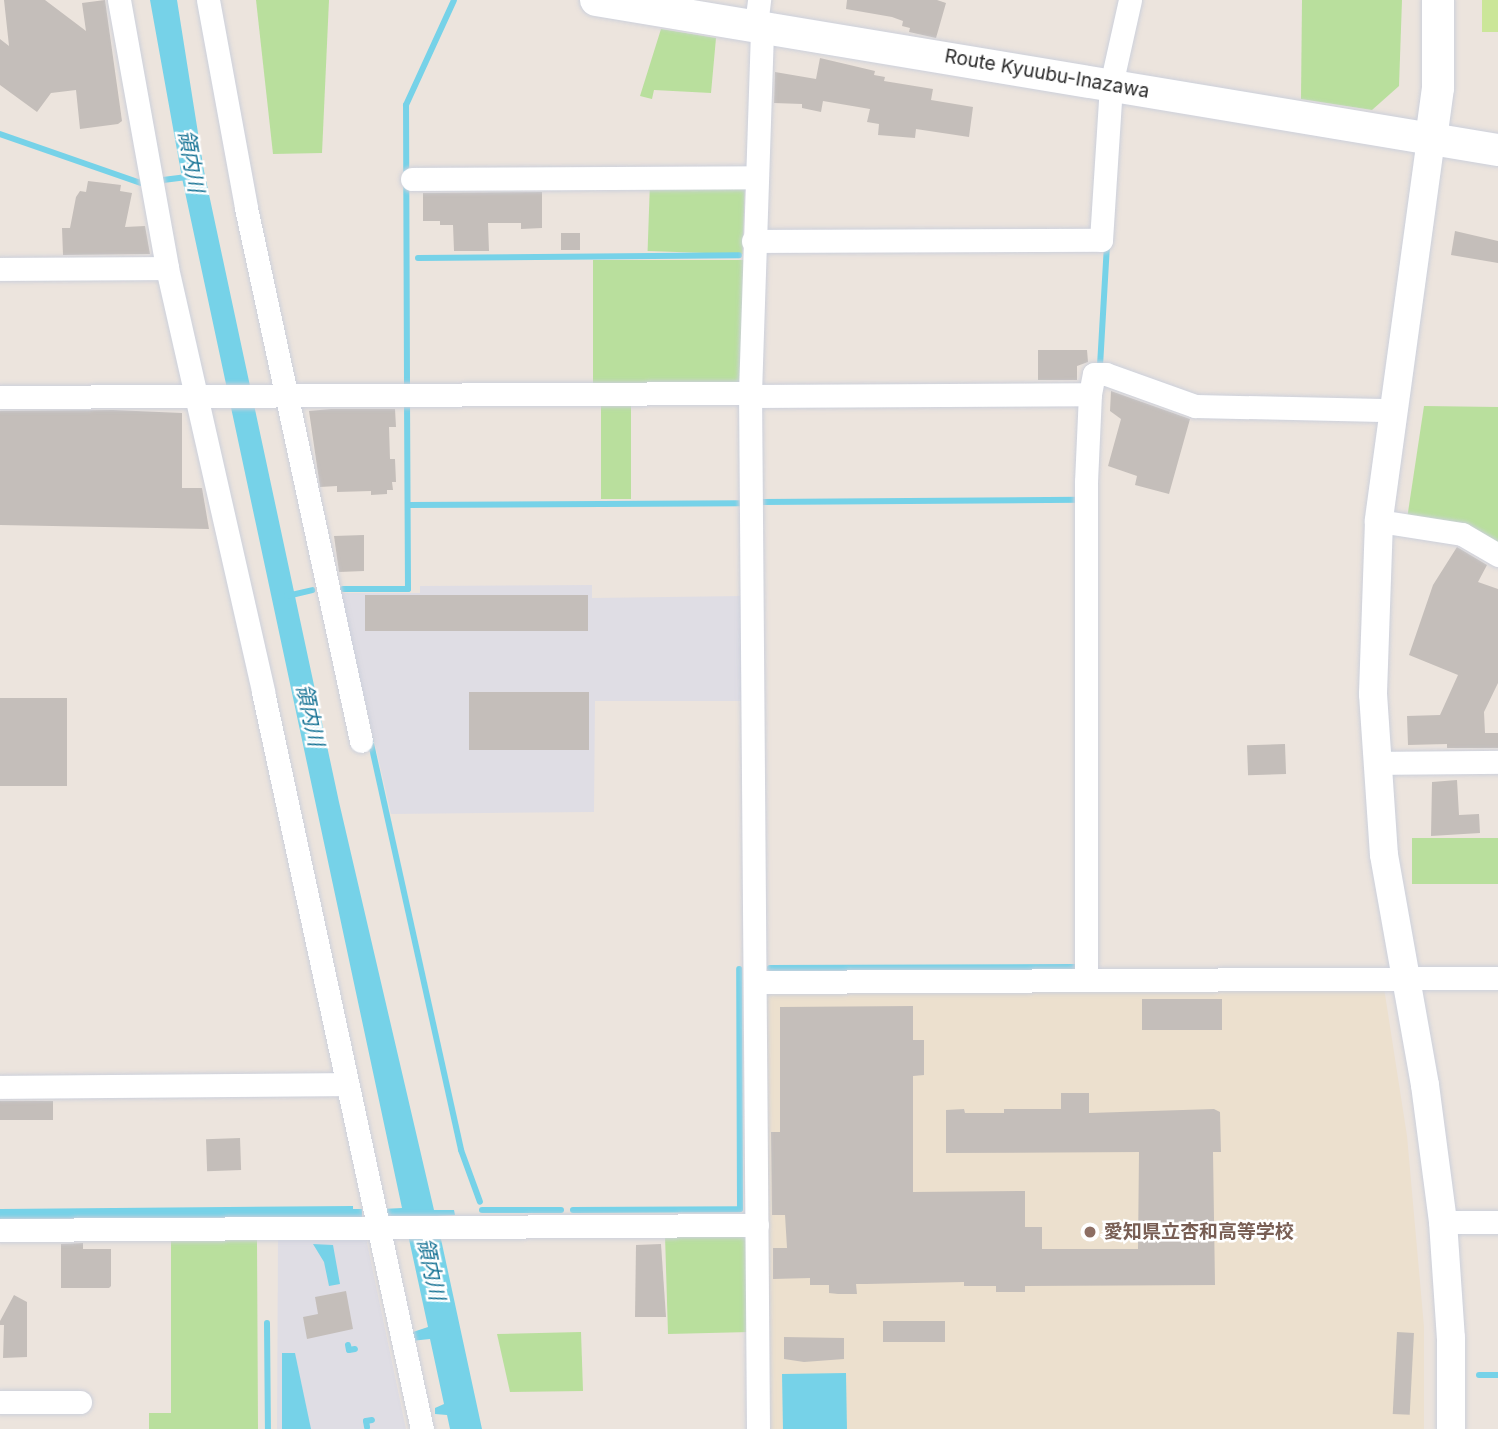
<!DOCTYPE html>
<meta charset="utf-8">
<style>
body{margin:0}
#map{position:relative;width:1498px;height:1429px;overflow:hidden;background:#ece4dd;font-family:Inter,"Noto Sans JP",sans-serif}
div>[style]{position:absolute}
.industrial>*{inset:0;background:#dfdde4}
.education>*{inset:0;background:#ece0ce}
.green>*{inset:0;background:#b9df9d;transform-origin:0 0}
.pitch>*{inset:0;background:#cbe699;transform-origin:0 0}
.water>*{inset:0;background:#76d2e8;transform-origin:0 0}
.stream>*{height:6px;margin:-3px;padding:0 3px;transform-origin:3px;border-radius:3px;background:#76d2e8}
.building>*{inset:0;background:#c4beba;transform-origin:0 0}
.roads{filter:drop-shadow(0 0 2px #ccd0db) drop-shadow(0 0 2px #ccd0db)}
.minor>*{height:23px;margin:-11.5px;padding:0 11.5px;transform-origin:11.5px;border-radius:11.5px;background:#fff}
.tertiary>*{height:28px;margin:-14px;padding:0 14px;transform-origin:14px;border-radius:14px;background:#fff}
.secondary>*{height:32px;margin:-16px;padding:0 16px;transform-origin:16px;border-radius:16px;background:#fff}
.dots>*{width:19px;height:19px;translate:-50% -50%;box-sizing:border-box;border:4px solid #fff;border-radius:50%}
span{translate:-50% -50%;white-space:nowrap;text-align:center;line-height:1.15;-webkit-text-stroke:5px #fff;paint-order:stroke}
.street-label{font-size:19px;color:#2a2a2a}
.education-label{font-size:19px;color:#785e54;font-weight:700}
.left{translate:0 -50%;text-align:left}
.water-label{font-size:21px;color:#157294;font-style:italic}
</style>
<div id="map">
<div class="industrial">
<i style="clip-path:polygon(592px 585px,592px 598px,744px 596px,745px 701px,595px 701px,594px 812px,391px 814px,340px 593px,420px 593px,420px 586px)"></i>
<i style="clip-path:polygon(366px 1238px,406px 1429px,277px 1429px,278px 1239px)"></i>
</div>
<div class="education">
<i style="clip-path:polygon(1384px 988px,1407px 1136px,1424px 1327px,1424px 1429px,765px 1429px,764px 992px)"></i>
</div>
<div class="green">
<i style="clip-path:polygon(256px 0,329px 0,322px 153px,273px 154px)"></i>
<i style="clip-path:polygon(1302px 0,1402px 0,1399px 86px,1372px 110px,1301px 99px)"></i>
<i style="clip-path:polygon(661px 29px,716px 38px,711px 93px,654px 90px,652px 99px,640px 96px)"></i>
<i style="left:650px;top:182px;width:95px;height:69px;rotate:2deg"></i>
<i style="left:744px;top:260px;width:125px;height:151px;rotate:90deg"></i>
<i style="left:601px;top:404px;width:30px;height:95px"></i>
<i style="clip-path:polygon(1424px 406px,1498px 407px,1498px 547px,1407px 519px)"></i>
<i style="left:1498px;top:838px;width:46px;height:86px;rotate:90deg"></i>
<i style="clip-path:polygon(738px 1233px,748px 1240px,750px 1332px,668px 1334px,665px 1235px)"></i>
<i style="clip-path:polygon(171px 1240px,257px 1240px,258px 1429px,149px 1429px,149px 1413px,171px 1413px)"></i>
<i style="clip-path:polygon(581px 1332px,583px 1391px,510px 1392px,497px 1334px)"></i>
</div>
<div class="pitch">
<i style="left:1482px;top:0;width:16px;height:32px"></i>
</div>
<div class="water">
<i style="clip-path:polygon(150px 0,177px 0,204px 171px,339px 802px,434px 1210px,454px 1210px,455px 1215px,436px 1216px,482px 1429px,450px 1429px,447px 1415px,435px 1414px,435px 1408px,444px 1404px,430px 1339px,411px 1341px,410px 1333px,428px 1327px,404px 1216px,382px 1216px,382px 1209px,402px 1208px,182px 178px)"></i>
<i style="clip-path:polygon(353px 1206px,353px 1209px,362px 1209px,362px 1217px,0 1219px,0 1209px)"></i>
<i style="clip-path:polygon(313px 1244px,333px 1245px,340px 1284px,329px 1286px,324px 1262px)"></i>
<i style="clip-path:polygon(282px 1353px,295px 1353px,311px 1429px,282px 1429px)"></i>
<i style="left:846px;top:1373px;width:56px;height:64px;rotate:89deg"></i>
</div>
<div class="stream">
<i style="left:0;top:134px;width:149px;rotate:19.2deg"></i>
<i style="left:163px;top:180px;width:26px;rotate:-7deg"></i>
<i style="left:418px;top:258px;width:321px;rotate:-0.5deg"></i>
<i style="left:1100px;top:366px;width:123px;rotate:-86.7deg"></i>
<i style="left:407px;top:384px;width:279px;rotate:-90.2deg"></i>
<i style="left:406px;top:105px;width:115px;rotate:-65.4deg"></i>
<i style="left:760px;top:502px;width:319px;rotate:-0.4deg"></i>
<i style="left:408px;top:505px;width:334px;rotate:-0.3deg"></i>
<i style="left:343px;top:589px;width:65px"></i>
<i style="left:408px;top:589px;width:185px;rotate:-90.3deg"></i>
<i style="left:287px;top:596px;width:26px;rotate:-13deg"></i>
<i style="left:370px;top:739px;width:421px;rotate:77.5deg"></i>
<i style="left:461px;top:1150px;width:55px;rotate:69.9deg"></i>
<i style="left:770px;top:968px;width:308px;rotate:-0.2deg"></i>
<i style="left:482px;top:1210px;width:79px"></i>
<i style="left:573px;top:1210px;width:167px;rotate:-0.3deg"></i>
<i style="left:740px;top:1209px;width:240px;rotate:-90.2deg"></i>
<i style="left:267px;top:1323px;width:106px;rotate:89.5deg"></i>
<i style="left:348px;top:1345px;width:5px;rotate:79deg"></i>
<i style="left:349px;top:1350px;width:6px;rotate:-9deg"></i>
<i style="left:1479px;top:1375px;width:19px"></i>
<i style="left:367px;top:1427px;width:6px;rotate:-99deg"></i>
<i style="left:366px;top:1421px;width:6px;rotate:-9deg"></i>
</div>
<div class="building">
<i style="clip-path:polygon(4px 0,45px 0,86px 31px,82px 3px,105px 0,122px 121px,118px 124px,80px 129px,76px 90px,51px 93px,37px 112px,0 85px,0 39px,9px 46px)"></i>
<i style="clip-path:polygon(847px 0,937px 0,946px 3px,936px 38px,909px 32px,910px 28px,902px 26px,903px 21px,892px 17px,846px 9px)"></i>
<i style="clip-path:polygon(820px 58px,875px 71px,874px 75px,885px 77px,884px 81px,933px 89px,931px 100px,973px 107px,969px 137px,916px 129px,915px 138px,878px 135px,879px 124px,867px 122px,870px 109px,823px 101px,821px 112px,802px 108px,802px 104px,774px 103px,775px 72px,816px 79px)"></i>
<i style="clip-path:polygon(88px 181px,121px 185px,120px 191px,132px 193px,125px 227px,145px 226px,150px 254px,63px 255px,62px 228px,70px 228px,76px 197px,80px 191px,86px 192px)"></i>
<i style="clip-path:polygon(542px 192px,542px 228px,521px 229px,521px 223px,488px 223px,489px 251px,454px 251px,453px 225px,440px 225px,440px 221px,423px 221px,423px 193px)"></i>
<i style="clip-path:polygon(1455px 231px,1498px 241px,1498px 263px,1451px 255px)"></i>
<i style="left:561px;top:233px;width:19px;height:17px"></i>
<i style="clip-path:polygon(1038px 350px,1087px 350px,1088px 362px,1077px 366px,1077px 380px,1038px 380px)"></i>
<i style="clip-path:polygon(1111px 391px,1190px 419px,1169px 494px,1135px 485px,1137px 476px,1108px 466px,1121px 419px,1110px 411px)"></i>
<i style="clip-path:polygon(331px 409px,395px 409px,396px 427px,389px 427px,390px 459px,395px 459px,396px 482px,392px 482px,393px 490px,387px 490px,387px 494px,371px 495px,371px 491px,337px 492px,337px 486px,320px 487px,309px 411px)"></i>
<i style="clip-path:polygon(113px 410px,182px 413px,182px 488px,202px 488px,209px 529px,0 525px,0 411px)"></i>
<i style="clip-path:polygon(364px 535px,364px 571px,339px 572px,334px 536px)"></i>
<i style="clip-path:polygon(1457px 547px,1487px 565px,1478px 582px,1498px 589px,1498px 683px,1484px 712px,1485px 733px,1498px 733px,1498px 748px,1447px 748px,1447px 744px,1408px 745px,1407px 716px,1440px 715px,1458px 675px,1409px 655px,1433px 585px)"></i>
<i style="left:588px;top:595px;width:36px;height:223px;rotate:90deg"></i>
<i style="left:589px;top:692px;width:58px;height:120px;rotate:90deg"></i>
<i style="left:0;top:698px;width:67px;height:88px"></i>
<i style="left:1285px;top:744px;width:30px;height:38px;rotate:88deg"></i>
<i style="clip-path:polygon(1457px 780px,1459px 815px,1479px 814px,1480px 833px,1431px 836px,1432px 782px)"></i>
<i style="left:1222px;top:999px;width:31px;height:80px;rotate:90deg"></i>
<i style="clip-path:polygon(913px 1006px,913px 1040px,924px 1040px,924px 1075px,913px 1076px,913px 1192px,1025px 1191px,1025px 1227px,1042px 1227px,1042px 1249px,1138px 1249px,1139px 1152px,946px 1153px,946px 1110px,964px 1109px,965px 1113px,1004px 1113px,1004px 1109px,1061px 1109px,1061px 1093px,1089px 1093px,1089px 1113px,1214px 1109px,1220px 1112px,1221px 1152px,1213px 1152px,1215px 1285px,1025px 1286px,1025px 1292px,996px 1292px,996px 1286px,964px 1286px,964px 1282px,866px 1284px,856px 1284px,857px 1294px,838px 1294px,829px 1293px,829px 1285px,810px 1285px,810px 1278px,773px 1279px,773px 1248px,787px 1248px,785px 1215px,772px 1215px,771px 1132px,780px 1132px,780px 1007px)"></i>
<i style="left:0;top:1101px;width:53px;height:19px"></i>
<i style="left:240px;top:1138px;width:32px;height:34px;rotate:88deg"></i>
<i style="clip-path:polygon(83px 1243px,83px 1249px,111px 1249px,111px 1286px,109px 1288px,61px 1288px,61px 1244px)"></i>
<i style="clip-path:polygon(661px 1244px,666px 1317px,635px 1317px,636px 1245px)"></i>
<i style="clip-path:polygon(346px 1291px,353px 1329px,307px 1339px,303px 1317px,318px 1314px,315px 1297px)"></i>
<i style="clip-path:polygon(14px 1295px,27px 1302px,27px 1357px,3px 1358px,4px 1325px,0 1325px,0 1321px)"></i>
<i style="left:945px;top:1321px;width:21px;height:62px;rotate:90deg"></i>
<i style="left:1397px;top:1332px;width:17px;height:82px;rotate:3deg"></i>
<i style="clip-path:polygon(784px 1337px,844px 1338px,844px 1359px,804px 1362px,784px 1359px)"></i>
</div>
<div class="roads">
<div class="minor">
<i style="left:119px;top:0;width:272px;rotate:79.8deg"></i>
<i style="left:167px;top:268px;width:435px;rotate:77.2deg"></i>
<i style="left:263px;top:692px;width:754px;rotate:77.83deg"></i>
<i style="left:208px;top:0;width:211px;rotate:79.6deg"></i>
<i style="left:246px;top:208px;width:545px;rotate:77.82deg"></i>
<i style="left:756px;top:25px;width:25px;rotate:-83deg"></i>
<i style="left:412px;top:179px;width:344px;rotate:-0.3deg"></i>
<i style="left:753px;top:241px;width:348px;rotate:-0.2deg"></i>
<i style="left:1101px;top:240px;width:155px;rotate:-86.3deg"></i>
<i style="left:1111px;top:85px;width:87px;rotate:-77.4deg"></i>
<i style="left:0;top:269px;width:167px;rotate:-0.3deg"></i>
<i style="left:750px;top:396px;width:340px;rotate:-0.3deg"></i>
<i style="left:1090px;top:394px;width:20px;rotate:-79deg"></i>
<i style="left:1094px;top:374px;width:12px"></i>
<i style="left:1106px;top:374px;width:95px;rotate:19.8deg"></i>
<i style="left:1195px;top:406px;width:198px;rotate:1.2deg"></i>
<i style="left:0;top:397px;width:750px;rotate:-0.31deg"></i>
<i style="left:1379px;top:521px;width:84px;rotate:8.9deg"></i>
<i style="left:1462px;top:534px;width:42px;rotate:30.3deg"></i>
<i style="left:1377px;top:763px;width:121px;rotate:-0.5deg"></i>
<i style="left:1086px;top:980px;width:498px;rotate:-90deg"></i>
<i style="left:1086px;top:482px;width:88px;rotate:-87.4deg"></i>
<i style="left:756px;top:982px;width:742px;rotate:-0.31deg"></i>
<i style="left:0;top:1087px;width:346px;rotate:-0.5deg"></i>
<i style="left:1443px;top:1222px;width:55px"></i>
<i style="left:0;top:1230px;width:757px;rotate:-0.38deg"></i>
<i style="left:0;top:1402px;width:80px"></i>
<i style="left:758px;top:1429px;width:1036px;rotate:-90.44deg"></i>
<i style="left:750px;top:393px;width:367px;rotate:-88.1deg"></i>
</div>
<div class="tertiary">
<i style="left:1431px;top:139px;width:386px;rotate:97.8deg"></i>
<i style="left:1379px;top:521px;width:173px;rotate:92deg"></i>
<i style="left:1373px;top:694px;width:161px;rotate:86.1deg"></i>
<i style="left:1384px;top:855px;width:234px;rotate:79.9deg"></i>
<i style="left:1425px;top:1085px;width:138px;rotate:82.5deg"></i>
<i style="left:1443px;top:1222px;width:116px;rotate:86.1deg"></i>
<i style="left:1451px;top:1338px;width:91px;rotate:90deg"></i>
</div>
<div class="secondary">
<i style="left:596px;top:0;width:914px;rotate:9.44deg"></i>
<i style="left:1431px;top:139px;width:51px;rotate:-82.2deg"></i>
<i style="left:1438px;top:88px;width:88px;rotate:-90deg"></i>
</div>
</div>
<div class="dots">
<i style="left:1090px;top:1232px;background:#8d6e63"></i>
</div>
<div class="street-label">
<span style="left:1047px;top:74px;rotate:10deg">Route Kyuubu-Inazawa</span>
</div>
<div class="education-label">
<span class="left" style="left:1104px;top:1232px">愛知県立杏和高等学校</span>
</div>
<div class="water-label">
<span style="left:191px;top:161px;rotate:80deg">領内川</span>
<span style="left:310px;top:715px;rotate:78deg">領内川</span>
<span style="left:431px;top:1269px;rotate:78deg">領内川</span>
</div>
</div>
